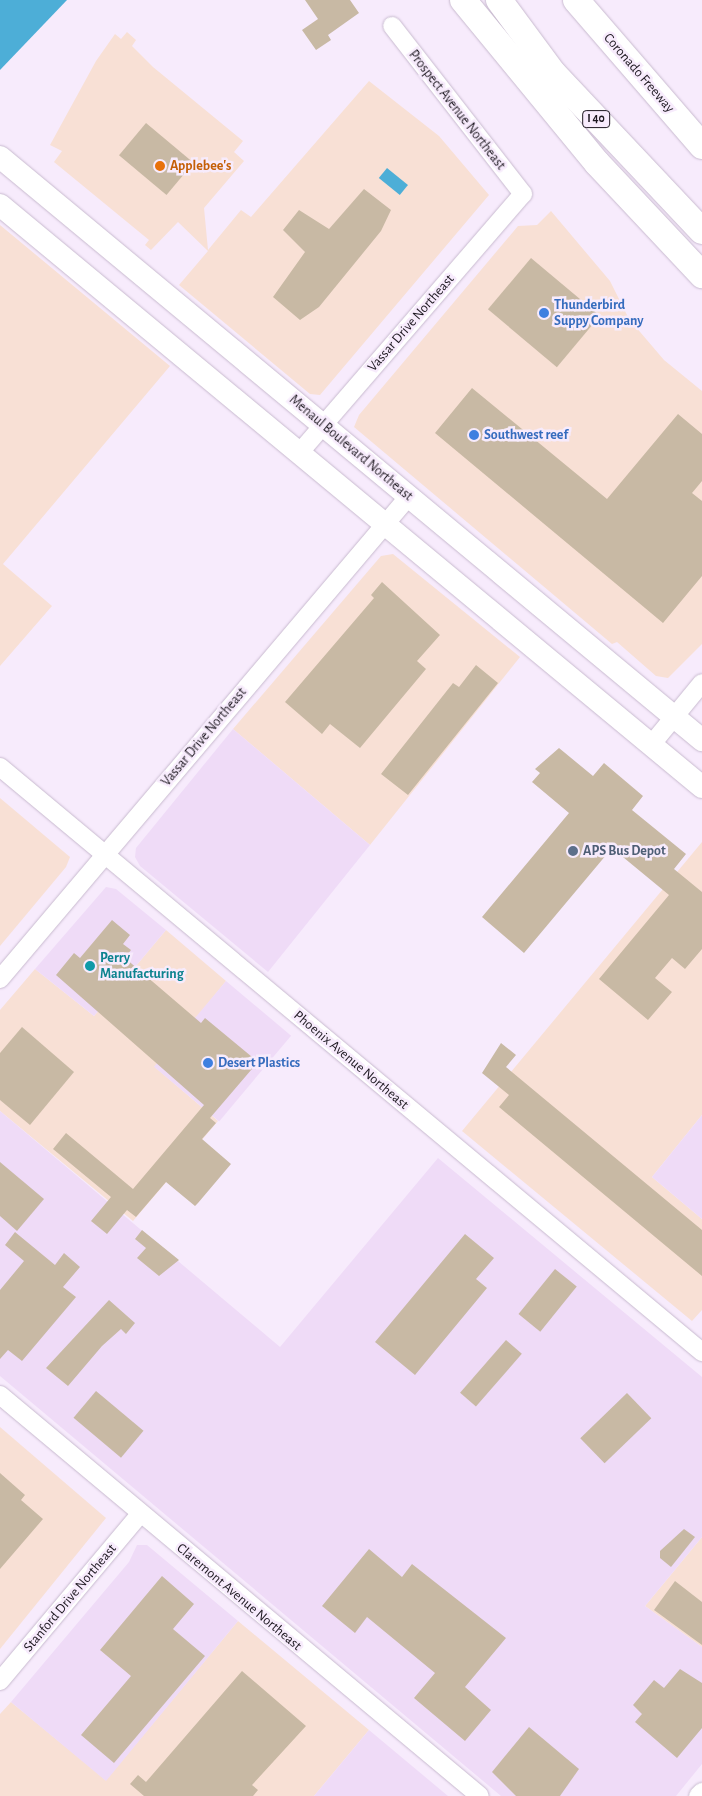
<!DOCTYPE html>
<style>
body{margin:0}
#map{position:relative;width:702px;height:1796px;overflow:hidden;background:#f7ebfc;font-family:"Alegreya Sans",sans-serif}
div>[style]{position:absolute}
.commercial>*{inset:0;background:#f8e0d5}
.built>*{inset:0;background:#efdbf7;transform-origin:0 0}
.water>*{inset:0;background:#4daed7;transform-origin:0 0}
.building>*{inset:0;background:#c8b9a4;transform-origin:0 0}
.roads{filter:drop-shadow(0 0 1px #c8bacf) drop-shadow(0 0 1px #c8bacf)}
.minor>*{height:18px;margin:-9px;padding:0 9px;transform-origin:9px;border-radius:9px;background:#fff}
.major>*{height:22px;margin:-11px;padding:0 11px;transform-origin:11px;border-radius:11px;background:#fff}
.highway>*{height:26px;margin:-13px;padding:0 13px;transform-origin:13px;border-radius:13px;background:#fff}
.dots>*{width:14px;height:14px;translate:-50% -50%;box-sizing:border-box;border:2px solid #f7ebfc;border-radius:50%}
span{translate:-50% -50%;white-space:nowrap;text-align:center;line-height:1.15;-webkit-text-stroke:5px #f7ebfc;paint-order:stroke}
.shield-label span{padding:1px 4px;background:#f7ebfc;border:1px solid;border-radius:4px;-webkit-text-stroke-width:0}
.shield-label{font-size:12px;color:#1d1820;font-weight:700}
.street-label{font-size:14px;color:#1d1820}
.food-label{font-size:14px;color:#c56008;font-weight:700}
.left{translate:0 -50%;text-align:left}
.shop-label{font-size:14px;color:#366cbe;font-weight:700}
.service-label{font-size:14px;color:#4e5e75;font-weight:700}
.culture-label{font-size:14px;color:#0d838f;font-weight:700}
</style>
<div id="map">
<div class="commercial">
<i style="clip-path:polygon(127px 32px,136px 40px,132px 46px,153px 67px,243px 141px,234px 152px,244px 161px,204px 208px,208px 250px,241px 210px,251px 217px,369px 81px,439px 136px,489px 195px,320px 395px,310px 394px,179px 285px,208px 251px,178px 222px,151px 250px,145px 245px,149px 240px,54px 162px,62px 151px,50px 145px,96px 61px,115px 34px,121px 39px)"></i>
<i style="clip-path:polygon(551px 211px,610px 281px,629px 319px,664px 360px,702px 391px,702px 644px,668px 678px,656px 676px,617px 642px,612px 644px,354px 427px,359px 415px,518px 226px,537px 225px)"></i>
<i style="clip-path:polygon(0 225px,170px 366px,3px 564px,52px 606px,0 666px)"></i>
<i style="clip-path:polygon(393px 554px,520px 657px,370px 845px,233px 729px,381px 556px)"></i>
<i style="clip-path:polygon(0 798px,70px 857px,66px 867px,0 946px)"></i>
<i style="clip-path:polygon(702px 842px,702px 1115px,652px 1177px,702px 1219px,702px 1310px,692px 1321px,462px 1131px)"></i>
<i style="clip-path:polygon(166px 930px,226px 981px,156px 1068px,218px 1121px,133px 1221px,0 1111px,0 1010px,35px 969px,94px 1016px)"></i>
<i style="clip-path:polygon(0 1427px,106px 1518px,0 1649px)"></i>
<i style="clip-path:polygon(702px 1537px,702px 1647px,645px 1606px)"></i>
<i style="clip-path:polygon(238px 1621px,369px 1730px,314px 1796px,0 1796px,0 1714px,11px 1702px,106px 1780px)"></i>
</div>
<div class="built">
<i style="clip-path:polygon(233px 729px,370px 845px,268px 972px,140px 866px,135px 857px,136px 848px)"></i>
<i style="clip-path:polygon(106px 887px,116px 889px,166px 930px,94px 1016px,35px 969px)"></i>
<i style="left:226px;top:981px;width:85px;height:112px;rotate:40deg"></i>
<i style="clip-path:polygon(0 1111px,280px 1347px,438px 1158px,702px 1377px,702px 1537px,645px 1606px,702px 1647px,702px 1764px,676px 1796px,501px 1796px,0 1376px)"></i>
<i style="clip-path:polygon(702px 1115px,702px 1219px,652px 1177px)"></i>
<i style="clip-path:polygon(137px 1545px,147px 1545px,238px 1621px,106px 1781px,11px 1702px,129px 1562px)"></i>
<i style="clip-path:polygon(369px 1730px,448px 1796px,314px 1796px)"></i>
</div>
<div class="water">
<i style="clip-path:polygon(0 0,67px 0,0 70px)"></i>
<i style="left:387px;top:168px;width:27px;height:13px;rotate:39deg"></i>
</div>
<div class="building">
<i style="clip-path:polygon(305px 0,350px 0,359px 13px,328px 35px,331px 40px,316px 50px,302px 30px,318px 19px)"></i>
<i style="left:146px;top:123px;width:62px;height:42px;rotate:40deg"></i>
<i style="clip-path:polygon(364px 189px,391px 210px,381px 231px,319px 307px,300px 320px,273px 297px,305px 252px,283px 230px,299px 210px,329px 229px)"></i>
<i style="left:531px;top:258px;width:90px;height:67px;rotate:40deg"></i>
<i style="clip-path:polygon(472px 388px,607px 499px,678px 414px,702px 434px,702px 481px,692px 493px,702px 501px,702px 576px,663px 623px,435px 433px)"></i>
<i style="clip-path:polygon(382px 582px,440px 635px,417px 661px,426px 669px,360px 748px,330px 724px,322px 734px,285px 702px,374px 598px,371px 595px)"></i>
<i style="clip-path:polygon(476px 665px,498px 683px,408px 795px,381px 774px,453px 683px,459px 687px)"></i>
<i style="clip-path:polygon(559px 748px,593px 776px,604px 763px,643px 796px,632px 810px,686px 854px,674px 869px,702px 892px,702px 949px,685px 969px,672px 958px,655px 978px,672px 992px,648px 1020px,599px 979px,669px 895px,612px 848px,524px 953px,482px 917px,569px 813px,532px 782px,540px 773px,535px 769px)"></i>
<i style="clip-path:polygon(112px 920px,130px 935px,123px 944px,131px 950px,125px 958px,201px 1023px,205px 1018px,258px 1062px,210px 1118px,216px 1123px,202px 1139px,231px 1164px,198px 1203px,195px 1206px,166px 1182px,136px 1217px,127px 1210px,107px 1234px,91px 1221px,111px 1197px,53px 1149px,66px 1133px,133px 1189px,204px 1105px,56px 975px,74px 953px,80px 958px)"></i>
<i style="clip-path:polygon(22px 1027px,74px 1072px,30px 1125px,0 1100px,0 1053px)"></i>
<i style="clip-path:polygon(501px 1043px,516px 1055px,506px 1067px,702px 1230px,702px 1276px,499px 1107px,509px 1095px,482px 1073px)"></i>
<i style="clip-path:polygon(0 1162px,44px 1199px,17px 1231px,0 1216px)"></i>
<i style="clip-path:polygon(142px 1230px,179px 1260px,159px 1276px,137px 1258px,146px 1248px,135px 1239px)"></i>
<i style="clip-path:polygon(15px 1232px,55px 1265px,64px 1253px,80px 1267px,63px 1287px,76px 1297px,22px 1361px,8px 1350px,0 1359px,0 1290px,24px 1261px,5px 1245px)"></i>
<i style="clip-path:polygon(465px 1234px,494px 1258px,476px 1279px,487px 1288px,415px 1375px,375px 1342px)"></i>
<i style="left:555px;top:1269px;width:28px;height:58px;rotate:39deg"></i>
<i style="clip-path:polygon(109px 1300px,135px 1323px,126px 1334px,121px 1329px,102px 1346px,68px 1386px,46px 1368px)"></i>
<i style="left:506px;top:1340px;width:21px;height:70px;rotate:41deg"></i>
<i style="left:96px;top:1391px;width:62px;height:35px;rotate:40deg"></i>
<i style="left:627px;top:1393px;width:35px;height:65px;rotate:46deg"></i>
<i style="clip-path:polygon(0 1473px,25px 1495px,21px 1500px,43px 1519px,0 1569px)"></i>
<i style="clip-path:polygon(684px 1529px,695px 1537px,671px 1567px,660px 1558px,660px 1551px)"></i>
<i style="clip-path:polygon(369px 1549px,402px 1577px,412px 1564px,506px 1638px,465px 1687px,491px 1710px,465px 1741px,414px 1698px,435px 1673px,367px 1617px,355px 1633px,322px 1606px)"></i>
<i style="clip-path:polygon(162px 1576px,194px 1604px,173px 1629px,205px 1656px,114px 1763px,81px 1735px,131px 1676px,100px 1650px)"></i>
<i style="clip-path:polygon(675px 1581px,702px 1602px,702px 1645px,654px 1610px)"></i>
<i style="clip-path:polygon(680px 1669px,702px 1683px,702px 1728px,677px 1758px,635px 1722px,642px 1714px,633px 1705px,654px 1680px,664px 1688px)"></i>
<i style="clip-path:polygon(242px 1671px,306px 1726px,252px 1785px,258px 1790px,253px 1796px,144px 1796px,130px 1784px,138px 1775px,146px 1782px)"></i>
<i style="clip-path:polygon(529px 1727px,579px 1769px,560px 1796px,516px 1796px,492px 1772px)"></i>
</div>
<div class="roads">
<div class="minor">
<i style="left:300px;top:452px;width:341px;rotate:-49.2deg"></i>
<i style="left:523px;top:194px;width:213px;rotate:-127.9deg"></i>
<i style="left:651px;top:745px;width:80px;rotate:-50.6deg"></i>
<i style="left:0;top:767px;width:914px;rotate:39.81deg"></i>
<i style="left:0;top:979px;width:633px;rotate:-49.74deg"></i>
<i style="left:0;top:1395px;width:625px;rotate:39.88deg"></i>
<i style="left:0;top:1681px;width:218px;rotate:-50deg"></i>
<i style="left:698px;top:1796px;width:6px;rotate:-45deg"></i>
</div>
<div class="major">
<i style="left:0;top:157px;width:913px;rotate:39.71deg"></i>
<i style="left:0;top:205px;width:912px;rotate:39.66deg"></i>
</div>
<div class="highway">
<i style="left:463px;top:0;width:211px;rotate:50.6deg"></i>
<i style="left:597px;top:163px;width:154px;rotate:46.8deg"></i>
<i style="left:499px;top:0;width:91px;rotate:53.5deg"></i>
<i style="left:553px;top:73px;width:217px;rotate:46.7deg"></i>
<i style="left:576px;top:0;width:193px;rotate:49.2deg"></i>
</div>
</div>
<div class="dots">
<i style="left:160px;top:166px;background:#e8710a"></i>
<i style="left:544px;top:313px;background:#3f7fe0"></i>
<i style="left:474px;top:435px;background:#3f7fe0"></i>
<i style="left:573px;top:851px;background:#5c6f8a"></i>
<i style="left:90px;top:966px;background:#0f9aa8"></i>
<i style="left:208px;top:1063px;background:#3f7fe0"></i>
</div>
<div class="shield-label">
<span style="left:596px;top:119px">I 40</span>
</div>
<div class="street-label">
<span style="left:639px;top:73px;rotate:49deg">Coronado Freeway</span>
<span style="left:457px;top:110px;rotate:52deg">Prospect Avenue Northeast</span>
<span style="left:411px;top:323px;rotate:-49deg">Vassar Drive Northeast</span>
<span style="left:351px;top:448px;rotate:40deg">Menaul Boulevard Northeast</span>
<span style="left:204px;top:737px;rotate:-50deg">Vassar Drive Northeast</span>
<span style="left:351px;top:1060px;rotate:40deg">Phoenix Avenue Northeast</span>
<span style="left:239px;top:1597px;rotate:40deg">Claremont Avenue Northeast</span>
<span style="left:70px;top:1598px;rotate:-50deg">Stanford Drive Northeast</span>
</div>
<div class="food-label">
<span class="left" style="left:170px;top:166px">Applebee's</span>
</div>
<div class="shop-label">
<span class="left" style="left:554px;top:313px">Thunderbird<br>Suppy Company</span>
<span class="left" style="left:484px;top:435px">Southwest reef</span>
<span class="left" style="left:218px;top:1063px">Desert Plastics</span>
</div>
<div class="service-label">
<span class="left" style="left:583px;top:851px">APS Bus Depot</span>
</div>
<div class="culture-label">
<span class="left" style="left:100px;top:966px">Perry<br>Manufacturing</span>
</div>
</div>
